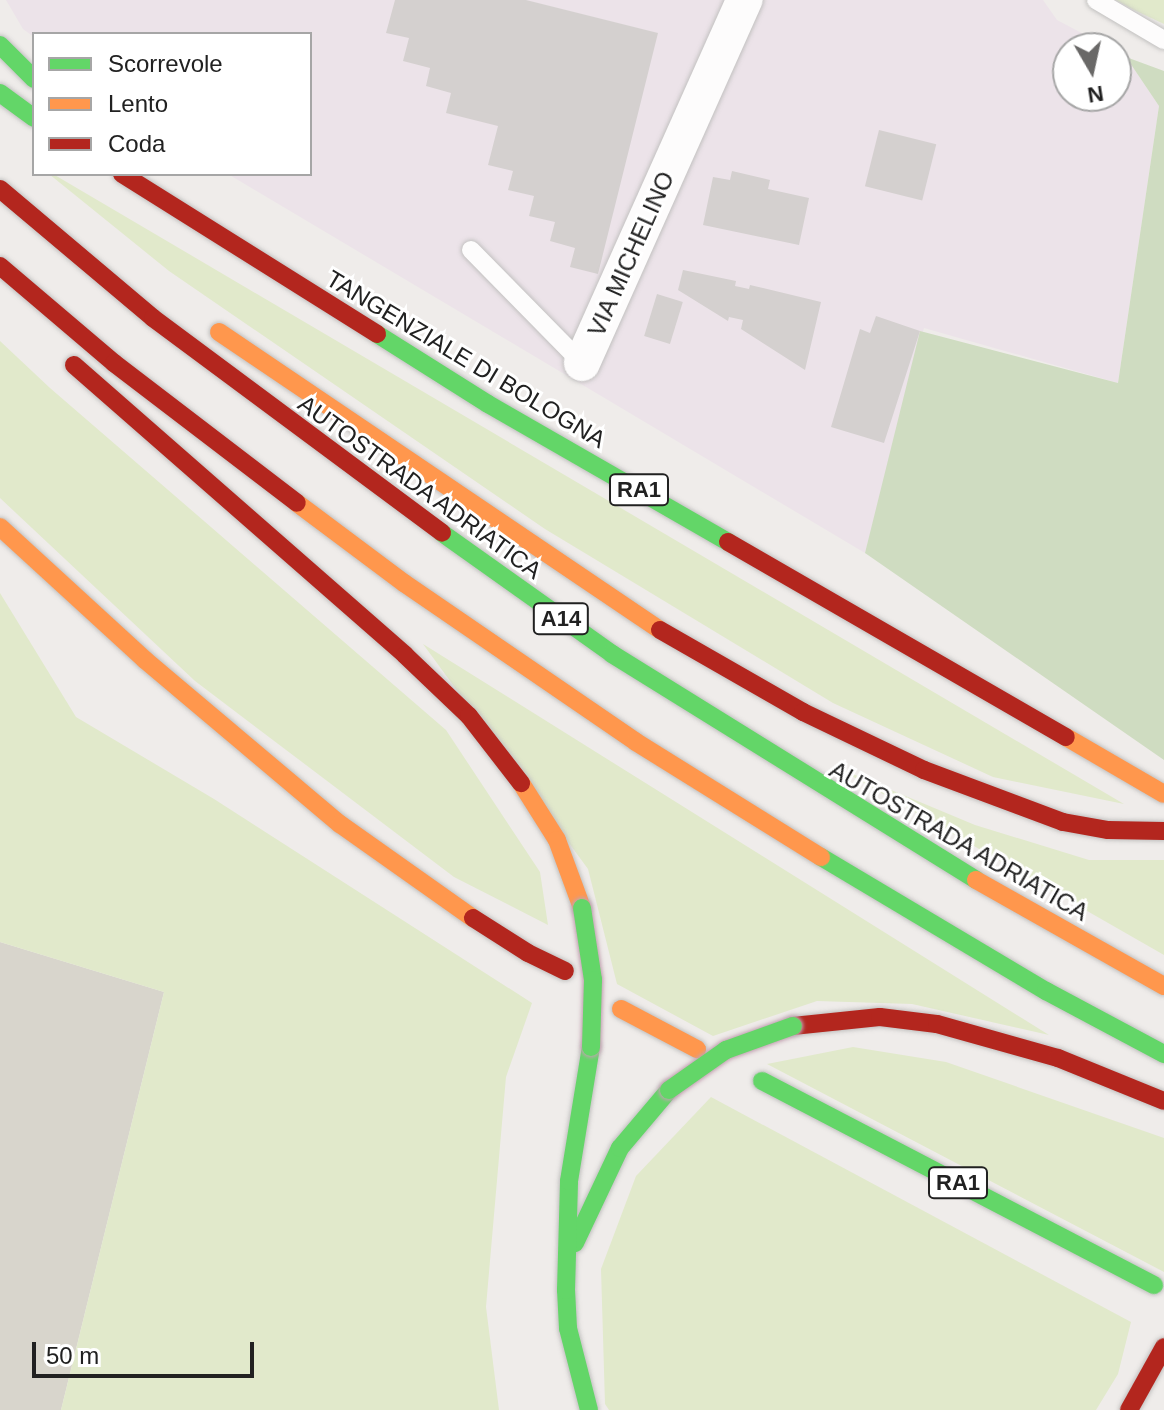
<!DOCTYPE html>
<style>
body{margin:0}
#map{position:relative;width:1164px;height:1410px;overflow:hidden;background:#efecea;font-family:Arial,sans-serif}
div>[style]{position:absolute}
.industrial>*{inset:0;background:#ece3e9}
.construction>*{inset:0;background:#d8d5cc}
.grass>*{inset:0;background:#e1e9cb}
.forest>*{inset:0;background:#cfdcc1}
.building>*{inset:0;background:#d4d0cf;transform-origin:0 0}
.roads{filter:drop-shadow(0 0 2px #c2c1c0) drop-shadow(0 0 2px #c2c1c0)}
.lane>*{height:18px;margin:-9px;padding:0 9px;transform-origin:9px;border-radius:9px;background:#fdfcfc}
.street>*{height:36px;margin:-18px;padding:0 18px;transform-origin:18px;border-radius:18px;background:#fdfcfc}
.fast>*{height:18px;margin:-9px;padding:0 9px;transform-origin:9px;border-radius:9px;background:#63d668}
.slow>*{height:18px;margin:-9px;padding:0 9px;transform-origin:9px;border-radius:9px;background:#ff974d}
.jam>*{height:18px;margin:-9px;padding:0 9px;transform-origin:9px;border-radius:9px;background:#b3261e}
.bridges{filter:drop-shadow(0 0 2px #c2a2b1) drop-shadow(0 0 2px #c2a2b1)}
.fast-bridge>*{height:18px;margin:-9px;padding:0 9px;transform-origin:9px;border-radius:9px;background:#63d668}
span{translate:-50% -50%;white-space:nowrap;text-align:center;line-height:1.15;-webkit-text-stroke:6px #fff;paint-order:stroke}
.shield-label span{padding:2px 6px;background:#fff;border:2px solid;border-radius:6px;-webkit-text-stroke-width:0}
.shield-label{font-size:22px;color:#212121;font-weight:700}
.street-label{font-size:24px;color:#212121}
.legend{position:absolute;left:32px;top:32px;width:280px;height:144px;box-sizing:border-box;background:#fff;border:2px solid #a6a6a6;margin:0;padding:10px 14px;list-style:none;font-size:24px;color:#212121}
.legend li{display:flex;align-items:center;gap:16px;height:40px}
.legend b{width:40px;border:2px solid #a6a6a6}
.north{position:absolute;left:1052px;top:32px;width:80px;height:80px;box-sizing:border-box;background:#fff;border:2px solid #a6a6a6;border-radius:50%;rotate:171deg;font-size:22px;font-weight:700;line-height:32px;text-align:center;color:#212121}
.north::after{content:'';display:block;margin:auto;width:28px;height:36px;background:#696867;clip-path:polygon(50% 0,100% 100%,50% 72%,0 100%)}
.scale{position:absolute;left:32px;top:1342px;width:222px;height:36px;box-sizing:border-box;border:4px solid #212121;border-top:0;padding-left:10px;font-size:24px;line-height:28px;white-space:nowrap;color:#212121;-webkit-text-stroke:6px #fff;paint-order:stroke}
</style>
<div id="map">
<div class="industrial">
<i style="clip-path:polygon(6px 0,1043px 0,1057px 20px,1110px 48px,1068px 48px,1068px 96px,1116px 96px,1116px 51px,1126px 57px,1159px 106px,1118px 383px,924px 328px,865px 553px,228px 174px,310px 174px,310px 34px,34px 34px,34px 37px,23px 29px)"></i>
</div>
<div class="construction">
<i style="clip-path:polygon(0 942px,164px 992px,61px 1410px,0 1410px)"></i>
</div>
<div class="grass">
<i style="clip-path:polygon(1116px 0,1164px 0,1164px 24px,1134px 10px)"></i>
<i style="clip-path:polygon(49px 174px,53px 174px,1124px 804px,993px 777px,833px 703px,545px 529px,169px 271px)"></i>
<i style="clip-path:polygon(0 341px,50px 388px,446px 730px,540px 872px,548px 925px,454px 877px,195px 681px,0 498px)"></i>
<i style="clip-path:polygon(0 593px,76px 717px,214px 799px,532px 1003px,506px 1077px,486px 1307px,499px 1410px,61px 1410px,164px 992px,0 942px)"></i>
<i style="clip-path:polygon(423px 644px,1049px 1035px,912px 1004px,817px 1001px,713px 1036px,617px 984px,588px 869px)"></i>
<i style="clip-path:polygon(836px 767px,975px 825px,1089px 860px,1164px 860px,1164px 955px)"></i>
<i style="clip-path:polygon(853px 1047px,946px 1062px,1164px 1138px,1164px 1272px,767px 1064px)"></i>
<i style="clip-path:polygon(711px 1097px,1131px 1322px,1118px 1374px,1096px 1410px,609px 1410px,605px 1404px,601px 1269px,636px 1176px)"></i>
</div>
<div class="forest">
<i style="clip-path:polygon(1126px 57px,1164px 71px,1164px 760px,865px 553px,920px 331px,1118px 383px,1159px 106px)"></i>
</div>
<div class="building">
<i style="clip-path:polygon(395px 0,526px 0,658px 33px,598px 274px,570px 267px,575px 248px,550px 241px,555px 222px,529px 216px,534px 196px,508px 190px,513px 171px,488px 165px,498px 126px,446px 113px,451px 93px,426px 86px,430px 68px,403px 61px,409px 38px,386px 33px)"></i>
<i style="left:879px;top:130px;width:59px;height:58px;rotate:14deg"></i>
<i style="clip-path:polygon(732px 171px,770px 180px,768px 189px,809px 198px,799px 245px,703px 225px,713px 177px,730px 180px)"></i>
<i style="clip-path:polygon(683px 270px,736px 281px,735px 286px,749px 289px,750px 285px,821px 302px,805px 370px,741px 329px,743px 320px,729px 317px,728px 321px,678px 290px)"></i>
<i style="left:657px;top:294px;width:27px;height:44px;rotate:17deg"></i>
<i style="clip-path:polygon(876px 316px,920px 331px,884px 443px,831px 427px,860px 329px,870px 333px)"></i>
</div>
<div class="roads">
<div class="lane">
<i style="left:1096px;top:0;width:79px;rotate:30.5deg"></i>
<i style="left:471px;top:250px;width:158px;rotate:45.5deg"></i>
</div>
<div class="street">
<i style="left:582px;top:363px;width:398px;rotate:-65.9deg"></i>
</div>
<div class="fast">
<i style="left:0;top:45px;width:48px;rotate:45deg"></i>
<i style="left:0;top:93px;width:42px;rotate:36.3deg"></i>
<i style="left:377px;top:334px;width:131px;rotate:32.2deg"></i>
<i style="left:488px;top:404px;width:277px;rotate:29.9deg"></i>
<i style="left:442px;top:533px;width:209px;rotate:35.4deg"></i>
<i style="left:612px;top:654px;width:428px;rotate:31.8deg"></i>
<i style="left:821px;top:857px;width:262px;rotate:30.8deg"></i>
<i style="left:1046px;top:991px;width:134px;rotate:28.1deg"></i>
<i style="left:762px;top:1081px;width:442px;rotate:27.5deg"></i>
<i style="left:575px;top:1243px;width:105px;rotate:-64.7deg"></i>
<i style="left:620px;top:1148px;width:76px;rotate:-49.8deg"></i>
<i style="left:589px;top:1410px;width:85px;rotate:-104.4deg"></i>
<i style="left:568px;top:1328px;width:38px;rotate:-93deg"></i>
<i style="left:566px;top:1290px;width:109px;rotate:-88.4deg"></i>
<i style="left:569px;top:1181px;width:136px;rotate:-80.7deg"></i>
</div>
<div class="slow">
<i style="left:219px;top:332px;width:532px;rotate:34.05deg"></i>
<i style="left:297px;top:503px;width:134px;rotate:36.8deg"></i>
<i style="left:404px;top:583px;width:281px;rotate:34.4deg"></i>
<i style="left:636px;top:742px;width:218px;rotate:31.9deg"></i>
<i style="left:0;top:527px;width:197px;rotate:42.5deg"></i>
<i style="left:145px;top:660px;width:255px;rotate:40.1deg"></i>
<i style="left:340px;top:824px;width:163px;rotate:35.3deg"></i>
<i style="left:1066px;top:737px;width:113px;rotate:30.2deg"></i>
<i style="left:521px;top:783px;width:67px;rotate:57.7deg"></i>
<i style="left:557px;top:840px;width:72px;rotate:69.8deg"></i>
<i style="left:976px;top:880px;width:216px;rotate:29.4deg"></i>
<i style="left:621px;top:1009px;width:86px;rotate:27.8deg"></i>
</div>
<div class="jam">
<i style="left:122px;top:174px;width:301px;rotate:32.1deg"></i>
<i style="left:0;top:189px;width:200px;rotate:40.1deg"></i>
<i style="left:153px;top:318px;width:360px;rotate:36.6deg"></i>
<i style="left:0;top:266px;width:150px;rotate:40.4deg"></i>
<i style="left:114px;top:363px;width:230px;rotate:37.4deg"></i>
<i style="left:74px;top:365px;width:440px;rotate:41.2deg"></i>
<i style="left:405px;top:655px;width:88px;rotate:43.6deg"></i>
<i style="left:469px;top:716px;width:85px;rotate:52.2deg"></i>
<i style="left:728px;top:542px;width:390px;rotate:30deg"></i>
<i style="left:660px;top:630px;width:165px;rotate:29.8deg"></i>
<i style="left:803px;top:712px;width:134px;rotate:25.6deg"></i>
<i style="left:924px;top:770px;width:148px;rotate:20.5deg"></i>
<i style="left:1063px;top:822px;width:46px;rotate:10.1deg"></i>
<i style="left:1108px;top:830px;width:56px;rotate:1deg"></i>
<i style="left:473px;top:918px;width:65px;rotate:32.5deg"></i>
<i style="left:528px;top:953px;width:41px;rotate:25.9deg"></i>
<i style="left:793px;top:1026px;width:87px;rotate:-5.9deg"></i>
<i style="left:880px;top:1017px;width:57px;rotate:7deg"></i>
<i style="left:937px;top:1024px;width:126px;rotate:15.7deg"></i>
<i style="left:1058px;top:1058px;width:114px;rotate:22.1deg"></i>
<i style="left:1129px;top:1410px;width:72px;rotate:-60.9deg"></i>
</div>
</div>
<div class="bridges">
<div class="fast-bridge">
<i style="left:582px;top:908px;width:73px;rotate:81.3deg"></i>
<i style="left:593px;top:980px;width:67px;rotate:91.7deg"></i>
<i style="left:669px;top:1090px;width:70px;rotate:-35.1deg"></i>
<i style="left:726px;top:1050px;width:71px;rotate:-19.7deg"></i>
</div>
</div>
<div class="shield-label">
<span style="left:639px;top:490px">RA1</span>
<span style="left:561px;top:619px">A14</span>
<span style="left:958px;top:1183px">RA1</span>
</div>
<div class="street-label">
<span style="left:631px;top:254px;rotate:-66deg">VIA MICHELINO</span>
<span style="left:466px;top:359px;rotate:31deg">TANGENZIALE DI BOLOGNA</span>
<span style="left:420px;top:487px;rotate:36deg">AUTOSTRADA ADRIATICA</span>
<span style="left:959px;top:841px;rotate:30deg">AUTOSTRADA ADRIATICA</span>
</div>
<ul class="legend">
<li><b style="height:10px;background:#63d668"></b>Scorrevole</li>
<li><b style="height:10px;background:#ff974d"></b>Lento</li>
<li><b style="height:10px;background:#b3261e"></b>Coda</li>
</ul>
<div class="north">N</div>
<div class="scale">50 m</div>
</div>
